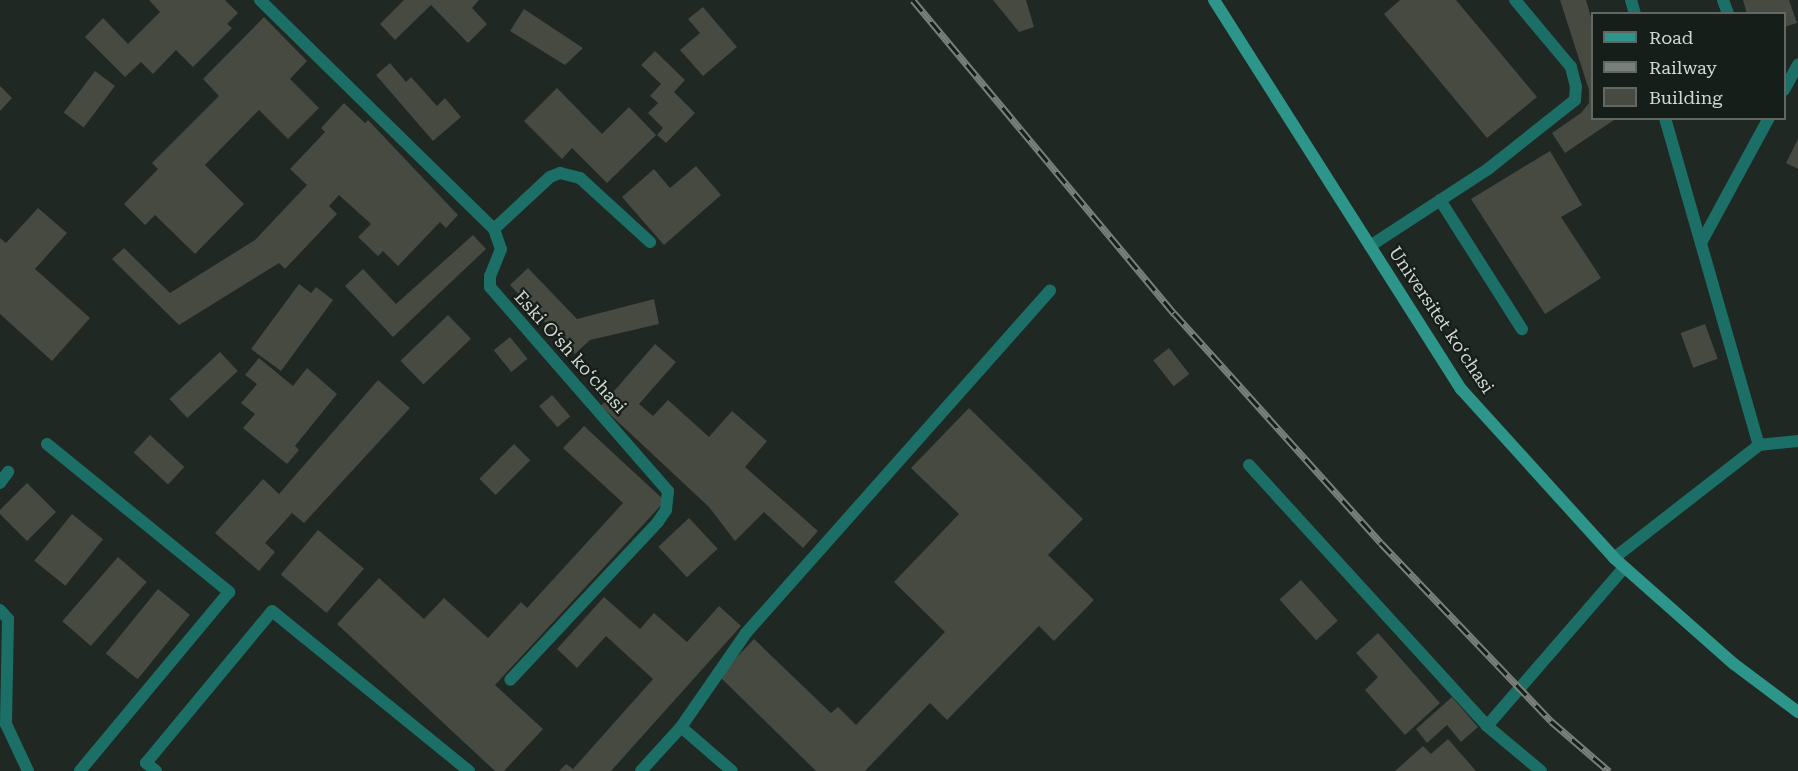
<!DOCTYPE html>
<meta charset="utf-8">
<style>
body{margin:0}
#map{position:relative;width:1798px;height:771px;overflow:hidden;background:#1f2822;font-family:"Roboto Serif",serif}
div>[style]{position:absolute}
.building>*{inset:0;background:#464a41;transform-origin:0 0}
.service>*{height:12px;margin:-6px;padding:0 6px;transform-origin:6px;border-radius:6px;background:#1c6f66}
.minor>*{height:12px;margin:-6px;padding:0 6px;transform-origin:6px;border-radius:6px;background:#1c6f66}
.secondary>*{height:12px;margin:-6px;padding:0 6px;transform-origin:6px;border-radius:6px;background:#2d9589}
.rail>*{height:7px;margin-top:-3.5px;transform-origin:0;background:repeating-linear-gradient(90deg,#161e19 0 14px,#79807b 0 28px);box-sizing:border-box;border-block:2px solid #79807b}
span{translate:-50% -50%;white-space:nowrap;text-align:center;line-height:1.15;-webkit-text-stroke:4.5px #161e19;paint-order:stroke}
.street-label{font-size:18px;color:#d1d7d3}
.legend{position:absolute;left:1591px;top:12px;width:195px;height:108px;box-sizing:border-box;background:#161e19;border:2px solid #616863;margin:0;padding:8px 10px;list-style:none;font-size:18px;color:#d1d7d3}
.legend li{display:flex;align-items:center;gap:12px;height:30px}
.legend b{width:30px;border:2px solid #616863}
</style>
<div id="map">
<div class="building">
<i style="clip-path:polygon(149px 0,225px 0,238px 13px,227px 24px,232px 28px,193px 67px,176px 50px,153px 74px,141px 62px,125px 77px,85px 37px,103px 18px,128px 44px,160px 12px)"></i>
<i style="clip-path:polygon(404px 0,479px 0,472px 8px,487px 24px,468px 43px,431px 5px,395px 40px,380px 24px)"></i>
<i style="clip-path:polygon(993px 0,1026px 0,1034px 27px,1019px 32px)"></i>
<i style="clip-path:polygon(1400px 0,1456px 0,1537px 97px,1487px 138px,1384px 14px)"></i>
<i style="clip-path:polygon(1560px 0,1586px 0,1592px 21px,1592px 118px,1617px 118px,1565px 153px,1552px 133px,1581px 113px,1589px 103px,1589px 90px)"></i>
<i style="clip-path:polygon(1743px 0,1789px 0,1797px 23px,1784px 27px,1784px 14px,1747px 14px)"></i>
<i style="clip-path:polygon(703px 7px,737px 47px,703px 76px,680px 50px,700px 33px,688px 19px)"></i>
<i style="clip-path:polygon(524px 9px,583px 48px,565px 65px,510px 31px)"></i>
<i style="clip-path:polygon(264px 17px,307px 61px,290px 79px,319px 108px,288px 139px,259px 110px,205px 165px,244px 204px,195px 254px,155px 215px,145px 225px,124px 204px,158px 169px,152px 163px,219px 96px,203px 79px)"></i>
<i style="clip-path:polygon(655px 51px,685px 80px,674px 92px,695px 113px,666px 143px,657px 135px,663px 128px,648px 113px,658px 103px,650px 96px,661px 84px,641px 65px)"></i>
<i style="clip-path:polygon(390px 63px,406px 82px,411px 77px,437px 106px,445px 98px,461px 117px,433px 141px,376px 75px)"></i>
<i style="left:95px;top:71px;width:25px;height:52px;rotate:37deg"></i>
<i style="clip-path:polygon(0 86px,12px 98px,0 111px)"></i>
<i style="clip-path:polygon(557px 88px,602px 134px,629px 107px,656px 135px,607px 183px,572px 148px,562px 159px,524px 121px)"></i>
<i style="clip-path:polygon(344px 103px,365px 123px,368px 120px,458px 215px,446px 228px,440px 222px,398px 266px,383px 251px,378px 256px,358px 237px,371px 224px,339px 195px,329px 206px,337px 214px,285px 269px,279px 263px,179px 325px,112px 259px,124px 248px,170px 293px,255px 240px,307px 185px,290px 169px,325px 132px,321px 128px)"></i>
<i style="clip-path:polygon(1798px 139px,1798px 169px,1786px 163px)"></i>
<i style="clip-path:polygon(1550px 151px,1582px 205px,1561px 217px,1601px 278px,1545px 314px,1471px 199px)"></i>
<i style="clip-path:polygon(696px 166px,721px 195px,664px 245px,622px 197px,654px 169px,670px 188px)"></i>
<i style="clip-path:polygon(38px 208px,67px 233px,35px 269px,90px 318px,52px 361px,0 314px,0 238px,6px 243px)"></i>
<i style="clip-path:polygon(473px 235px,486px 249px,393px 337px,345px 286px,363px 269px,396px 304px)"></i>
<i style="clip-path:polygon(528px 268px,577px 319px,654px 299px,659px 324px,590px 340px,575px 354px,510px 285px)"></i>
<i style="clip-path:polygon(299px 284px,311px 293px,316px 287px,333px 300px,281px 371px,251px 349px)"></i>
<i style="left:448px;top:315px;width:33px;height:66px;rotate:46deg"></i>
<i style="left:1705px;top:324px;width:37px;height:26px;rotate:70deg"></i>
<i style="left:510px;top:337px;width:28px;height:21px;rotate:51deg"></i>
<i style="clip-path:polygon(655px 344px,676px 362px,639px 404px,653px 416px,668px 400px,709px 437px,732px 411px,767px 441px,745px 467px,818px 531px,803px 548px,764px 512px,735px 541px,709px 507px,601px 406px)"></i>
<i style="left:1169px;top:348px;width:33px;height:20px;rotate:52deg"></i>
<i style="left:220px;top:352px;width:26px;height:69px;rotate:47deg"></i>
<i style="clip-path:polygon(259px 358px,293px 386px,307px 368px,337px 394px,295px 446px,299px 450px,287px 464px,243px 428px,255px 414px,241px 403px,257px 384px,245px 375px)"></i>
<i style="clip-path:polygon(378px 380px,410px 408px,304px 523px,292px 513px,265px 543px,275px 552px,259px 571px,215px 533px,263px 479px,279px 494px)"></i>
<i style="left:552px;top:395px;width:28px;height:17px;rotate:49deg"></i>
<i style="clip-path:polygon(969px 408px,1083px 519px,1048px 555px,1094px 600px,1054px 641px,1039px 626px,947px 720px,930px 703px,865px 771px,816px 771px,719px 676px,754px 639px,831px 713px,838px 707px,856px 725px,945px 632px,894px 582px,959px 514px,911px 468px)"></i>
<i style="clip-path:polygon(584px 426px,665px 501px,495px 685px,543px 729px,504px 771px,495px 771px,337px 624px,379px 578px,424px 619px,444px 598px,488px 638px,521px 602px,527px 608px,623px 503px,563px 448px)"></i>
<i style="left:150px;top:435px;width:47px;height:24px;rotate:43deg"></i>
<i style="left:514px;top:444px;width:23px;height:49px;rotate:45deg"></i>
<i style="left:27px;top:483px;width:41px;height:41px;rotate:45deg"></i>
<i style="left:72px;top:514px;width:40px;height:60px;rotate:39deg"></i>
<i style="left:689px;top:518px;width:42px;height:42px;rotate:47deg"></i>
<i style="left:318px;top:530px;width:60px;height:58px;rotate:40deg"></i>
<i style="left:118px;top:557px;width:38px;height:85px;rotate:41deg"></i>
<i style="left:1301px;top:580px;width:55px;height:29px;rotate:48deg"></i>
<i style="left:158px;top:589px;width:41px;height:83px;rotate:39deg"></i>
<i style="clip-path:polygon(604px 597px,640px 629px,654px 613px,687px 642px,719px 606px,741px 626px,611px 771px,559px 771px,566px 764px,573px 769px,653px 679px,606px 636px,577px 668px,557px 649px)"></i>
<i style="clip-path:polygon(1378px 633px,1440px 703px,1405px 735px,1365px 690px,1378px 677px,1356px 653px)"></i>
<i style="clip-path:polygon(1452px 697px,1478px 727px,1461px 742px,1447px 725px,1427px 743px,1416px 729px)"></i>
<i style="clip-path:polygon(1448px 739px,1476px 771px,1395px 771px,1423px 746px,1431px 754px)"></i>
</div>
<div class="service">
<i style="left:1631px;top:0;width:15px;rotate:74deg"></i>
<i style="left:1723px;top:0;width:15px;rotate:70deg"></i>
<i style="left:1784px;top:90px;width:29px;rotate:-61deg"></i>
<i style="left:1665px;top:118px;width:340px;rotate:74deg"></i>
<i style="left:1440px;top:200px;width:153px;rotate:57.6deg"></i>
<i style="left:494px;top:229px;width:76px;rotate:-42.9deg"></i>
<i style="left:550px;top:177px;width:11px;rotate:-22deg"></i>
<i style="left:560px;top:173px;width:21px;rotate:14deg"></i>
<i style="left:580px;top:178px;width:95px;rotate:42.4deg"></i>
<i style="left:1701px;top:243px;width:142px;rotate:-61.5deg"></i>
<i style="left:1370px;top:246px;width:141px;rotate:-33.1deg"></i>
<i style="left:1488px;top:169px;width:111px;rotate:-38.4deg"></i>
<i style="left:1575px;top:100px;width:13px;rotate:-86deg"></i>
<i style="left:1576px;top:87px;width:21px;rotate:-104deg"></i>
<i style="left:1571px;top:67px;width:87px;rotate:-129.9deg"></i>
<i style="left:47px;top:444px;width:235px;rotate:39.1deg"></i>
<i style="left:229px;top:592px;width:233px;rotate:129.8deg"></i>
<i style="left:1249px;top:465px;width:353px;rotate:47.6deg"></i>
<i style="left:0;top:483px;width:14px;rotate:-54deg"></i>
<i style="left:1614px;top:558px;width:184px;rotate:-37.9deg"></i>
<i style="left:1759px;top:445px;width:39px;rotate:-6deg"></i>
<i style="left:0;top:610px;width:12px;rotate:48deg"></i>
<i style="left:8px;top:619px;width:105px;rotate:91.1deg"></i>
<i style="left:6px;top:724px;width:52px;rotate:64.9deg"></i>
<i style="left:681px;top:727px;width:114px;rotate:-55.3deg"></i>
<i style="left:746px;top:633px;width:458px;rotate:-48.4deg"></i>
<i style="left:156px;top:771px;width:13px;rotate:-141deg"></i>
<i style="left:146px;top:763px;width:197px;rotate:-50.3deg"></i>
<i style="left:272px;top:611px;width:254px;rotate:39.1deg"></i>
<i style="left:641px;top:771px;width:59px;rotate:-47.7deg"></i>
<i style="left:681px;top:727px;width:67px;rotate:40.8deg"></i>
<i style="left:1541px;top:771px;width:70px;rotate:-140.2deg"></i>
<i style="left:1487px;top:726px;width:209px;rotate:-49.1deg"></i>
</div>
<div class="minor">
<i style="left:260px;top:0;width:327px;rotate:44.4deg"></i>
<i style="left:494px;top:229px;width:21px;rotate:71deg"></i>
<i style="left:501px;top:249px;width:29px;rotate:112deg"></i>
<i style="left:490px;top:276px;width:11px;rotate:90deg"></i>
<i style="left:490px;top:287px;width:271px;rotate:48.9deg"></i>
<i style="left:668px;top:491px;width:19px;rotate:96deg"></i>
<i style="left:666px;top:510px;width:14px;rotate:124deg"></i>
<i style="left:658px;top:522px;width:216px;rotate:133.1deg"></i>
</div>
<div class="secondary">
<i style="left:1214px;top:0;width:461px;rotate:57.6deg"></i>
<i style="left:1461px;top:389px;width:228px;rotate:47.8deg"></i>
<i style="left:1614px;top:558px;width:160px;rotate:41.5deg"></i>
<i style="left:1734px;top:664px;width:80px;rotate:36.9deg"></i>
</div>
<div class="rail">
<i style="left:913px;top:0;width:408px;rotate:50.2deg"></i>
<i style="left:1174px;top:313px;width:309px;rotate:48deg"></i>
<i style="left:1381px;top:543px;width:246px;rotate:46.3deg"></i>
<i style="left:1551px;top:721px;width:77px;rotate:40.8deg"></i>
</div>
<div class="street-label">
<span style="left:1441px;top:320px;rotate:56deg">Universitet kо‘chasi</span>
<span style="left:570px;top:352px;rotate:48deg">Eski Oʻsh koʻchasi</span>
</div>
<ul class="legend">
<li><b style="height:8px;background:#2d9589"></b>Road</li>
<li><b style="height:8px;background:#79807b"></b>Railway</li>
<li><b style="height:16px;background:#464a41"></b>Building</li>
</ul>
</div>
